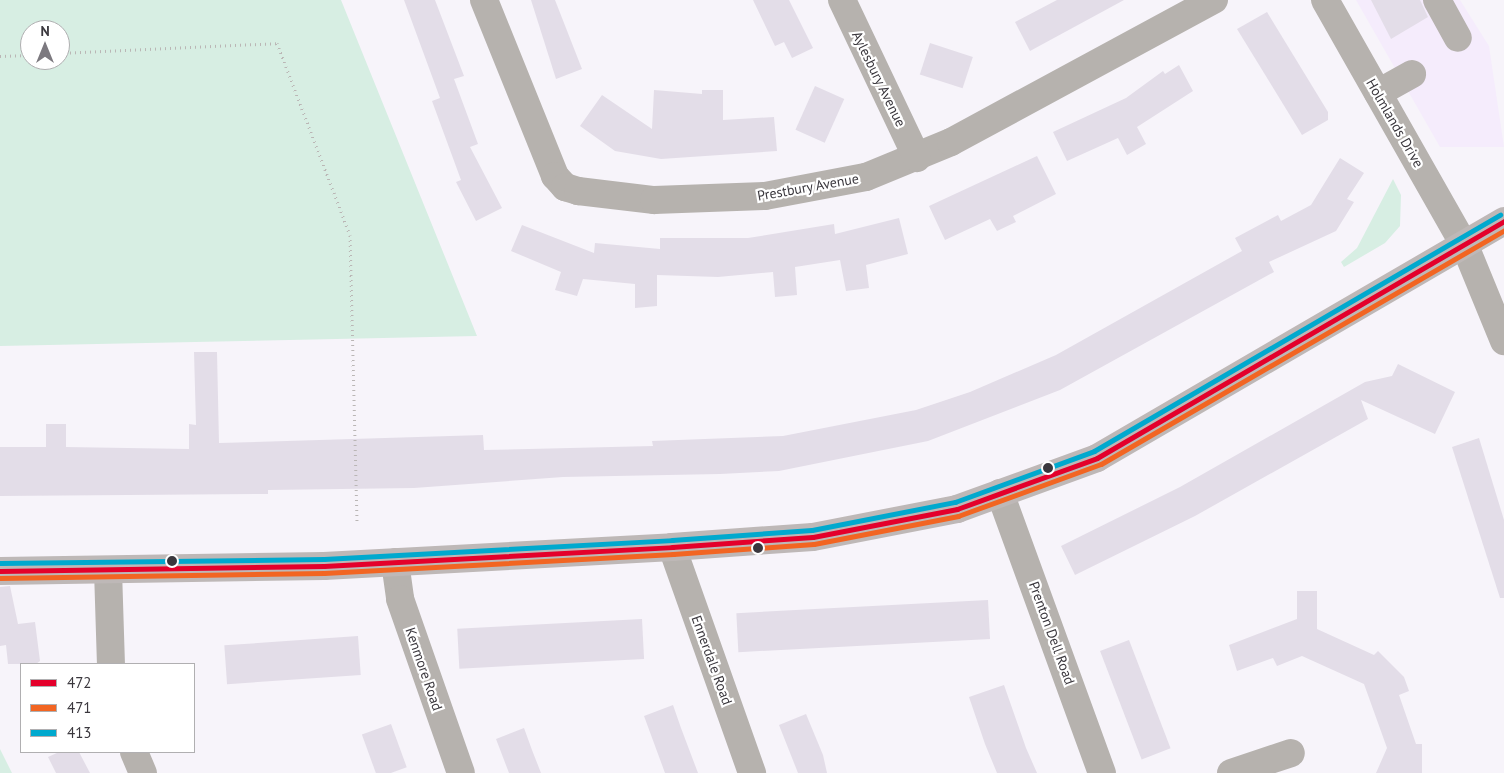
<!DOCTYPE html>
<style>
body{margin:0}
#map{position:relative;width:1504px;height:773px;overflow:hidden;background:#f7f4fa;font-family:"PT Sans",sans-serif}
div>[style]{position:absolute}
.built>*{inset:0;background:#f5ecfc}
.green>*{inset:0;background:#d7eee3}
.building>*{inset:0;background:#e3dde8;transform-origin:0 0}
.path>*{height:3px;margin-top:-1.5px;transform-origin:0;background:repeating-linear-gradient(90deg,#bab6b5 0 1px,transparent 0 5px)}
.minor>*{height:28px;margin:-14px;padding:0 14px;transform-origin:14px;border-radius:14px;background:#b6b2ae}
.highway>*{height:28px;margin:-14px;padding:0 14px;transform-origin:14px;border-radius:14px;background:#beb8b7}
.bus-1>*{height:5px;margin:-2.5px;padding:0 2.5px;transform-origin:2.5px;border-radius:2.5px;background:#e4002b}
.bus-2>*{height:5px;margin:-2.5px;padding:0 2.5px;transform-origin:2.5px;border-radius:2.5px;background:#f26522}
.bus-3>*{height:5px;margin:-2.5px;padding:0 2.5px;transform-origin:2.5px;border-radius:2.5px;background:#00a9ce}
.dots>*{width:14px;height:14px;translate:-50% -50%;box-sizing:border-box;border:2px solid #fff;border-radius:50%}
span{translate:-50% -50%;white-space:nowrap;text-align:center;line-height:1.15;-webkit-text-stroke:4.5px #fff;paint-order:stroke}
.street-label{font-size:14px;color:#3a373d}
.legend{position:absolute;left:20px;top:663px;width:175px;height:90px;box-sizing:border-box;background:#fff;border:1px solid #b0afb1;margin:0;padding:6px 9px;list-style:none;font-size:15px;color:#3a373d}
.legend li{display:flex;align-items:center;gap:10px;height:25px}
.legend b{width:25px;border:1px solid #b0afb1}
.north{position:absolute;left:20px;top:20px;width:50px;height:50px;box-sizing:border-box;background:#fff;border:1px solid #b0afb1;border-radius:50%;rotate:0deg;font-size:14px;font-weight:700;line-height:20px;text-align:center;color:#3a373d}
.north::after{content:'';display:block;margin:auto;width:18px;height:22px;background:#7c797f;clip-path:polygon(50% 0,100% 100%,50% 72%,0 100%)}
</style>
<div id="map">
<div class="built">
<i style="clip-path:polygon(1356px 0,1460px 0,1489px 46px,1504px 147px,1440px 147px)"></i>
</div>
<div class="green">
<i style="clip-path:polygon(evenodd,0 0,341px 0,477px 336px,0 346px,0 0,30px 30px,60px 30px,60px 60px,30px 60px,30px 30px)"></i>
<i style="clip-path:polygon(1393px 179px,1401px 195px,1400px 226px,1385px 243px,1344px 267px,1341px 262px,1357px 248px)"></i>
<i style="clip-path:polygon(0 749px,12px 773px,0 773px)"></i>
</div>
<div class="building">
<i style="clip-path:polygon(404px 0,435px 0,464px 76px,454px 79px,478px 144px,470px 147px,502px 208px,476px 221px,456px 182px,461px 180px,432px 101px,440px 98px)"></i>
<i style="clip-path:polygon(531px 0,555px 0,582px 69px,556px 79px)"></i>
<i style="clip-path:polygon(753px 0,789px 0,813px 48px,792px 58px,784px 42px,775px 46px)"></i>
<i style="clip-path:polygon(1057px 0,1124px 0,1030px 51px,1015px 22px)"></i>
<i style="clip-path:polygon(1371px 0,1420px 0,1428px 17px,1391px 39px)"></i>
<i style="clip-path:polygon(1267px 12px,1328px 112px,1328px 120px,1302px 135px,1237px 29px)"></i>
<i style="left:930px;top:43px;width:45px;height:33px;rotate:18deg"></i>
<i style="clip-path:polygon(1179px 65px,1193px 91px,1137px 127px,1146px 144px,1127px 155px,1118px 138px,1067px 161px,1053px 132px,1126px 98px,1163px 71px,1165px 74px)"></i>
<i style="left:815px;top:86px;width:32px;height:48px;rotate:24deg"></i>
<i style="clip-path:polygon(654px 90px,702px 94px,702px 90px,723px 90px,723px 120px,774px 117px,777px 151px,661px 159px,615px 151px,580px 126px,602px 95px,652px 129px)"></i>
<i style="clip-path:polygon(1037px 156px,1056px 194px,1013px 216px,1016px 222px,997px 231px,990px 219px,945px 240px,929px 206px)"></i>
<i style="clip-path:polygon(1340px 158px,1364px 173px,1347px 199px,1354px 202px,1336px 231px,1269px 262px,1274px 272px,1060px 390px,928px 441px,779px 471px,720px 474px,563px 477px,414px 488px,268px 490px,268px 494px,0 496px,0 447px,46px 447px,46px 424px,66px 424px,66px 447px,189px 449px,189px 424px,196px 425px,194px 352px,217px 352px,219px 443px,483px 435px,484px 450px,653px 446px,652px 441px,783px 436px,916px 410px,970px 392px,1056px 355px,1242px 251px,1235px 238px,1278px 215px,1281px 221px,1311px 205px)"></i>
<i style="clip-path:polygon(899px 218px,908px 254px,866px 265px,869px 288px,846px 291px,840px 260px,795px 267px,797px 295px,775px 297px,773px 272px,718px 277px,657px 275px,657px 306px,635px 308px,635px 284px,583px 279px,577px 296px,555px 290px,561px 272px,511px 251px,522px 225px,594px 253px,595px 243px,660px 249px,660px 238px,748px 238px,834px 224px,835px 234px)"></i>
<i style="clip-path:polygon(1398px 364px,1455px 392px,1435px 434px,1361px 400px,1368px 419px,1195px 516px,1075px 575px,1061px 546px,1180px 487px,1365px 382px,1392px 376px)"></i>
<i style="clip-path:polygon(1479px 438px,1504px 520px,1504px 598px,1500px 598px,1452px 447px)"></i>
<i style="clip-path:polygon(10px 586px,18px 624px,35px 622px,40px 661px,36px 664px,8px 664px,6px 645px,0 646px,0 587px)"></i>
<i style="clip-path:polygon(1297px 591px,1317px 591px,1317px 629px,1374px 655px,1378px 651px,1404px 677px,1409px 691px,1399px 695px,1416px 744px,1422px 744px,1422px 773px,1376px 773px,1387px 748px,1364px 684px,1302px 656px,1277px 666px,1273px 658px,1237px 671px,1229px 645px,1297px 619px)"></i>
<i style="left:988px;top:600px;width:39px;height:252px;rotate:87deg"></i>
<i style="left:642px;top:619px;width:40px;height:185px;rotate:87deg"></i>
<i style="left:358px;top:636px;width:39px;height:134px;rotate:86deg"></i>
<i style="left:1129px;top:640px;width:116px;height:31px;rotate:69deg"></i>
<i style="clip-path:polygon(1004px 685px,1026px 748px,1037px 773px,997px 773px,985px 744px,969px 697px)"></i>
<i style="clip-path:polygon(673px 705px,681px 728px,698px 773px,665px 773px,644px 716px)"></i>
<i style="clip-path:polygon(806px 714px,823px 755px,827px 773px,798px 773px,779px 725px)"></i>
<i style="left:391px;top:724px;width:46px;height:31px;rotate:70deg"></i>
<i style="clip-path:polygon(524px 728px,532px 750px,541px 773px,509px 773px,496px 739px)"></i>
<i style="clip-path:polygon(59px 752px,79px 752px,90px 773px,56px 773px,48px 757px)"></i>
</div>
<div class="path">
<i style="left:60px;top:53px;width:217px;rotate:-2.6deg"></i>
<i style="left:277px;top:43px;width:205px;rotate:69.2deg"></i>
<i style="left:350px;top:235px;width:289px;rotate:88.6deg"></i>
<i style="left:0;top:56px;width:30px;rotate:-2deg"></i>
</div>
<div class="minor">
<i style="left:484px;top:0;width:190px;rotate:68deg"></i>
<i style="left:555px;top:176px;width:15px;rotate:48deg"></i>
<i style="left:565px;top:187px;width:14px;rotate:17deg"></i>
<i style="left:578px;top:191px;width:77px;rotate:6.8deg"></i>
<i style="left:654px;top:200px;width:111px;rotate:-2.1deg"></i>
<i style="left:765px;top:196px;width:103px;rotate:-10.7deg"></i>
<i style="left:866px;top:177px;width:92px;rotate:-22.4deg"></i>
<i style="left:951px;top:142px;width:299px;rotate:-28.4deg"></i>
<i style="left:842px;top:0;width:175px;rotate:64.6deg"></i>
<i style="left:1325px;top:0;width:283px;rotate:60.4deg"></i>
<i style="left:1465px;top:246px;width:103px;rotate:67.7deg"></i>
<i style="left:1437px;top:0;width:43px;rotate:61.1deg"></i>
<i style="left:1378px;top:93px;width:39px;rotate:-29deg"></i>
<i style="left:1000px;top:493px;width:298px;rotate:70deg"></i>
<i style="left:672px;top:547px;width:240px;rotate:70.5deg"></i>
<i style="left:395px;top:562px;width:37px;rotate:82deg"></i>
<i style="left:400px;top:599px;width:184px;rotate:70.7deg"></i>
<i style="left:108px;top:570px;width:94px;rotate:88.2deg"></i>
<i style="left:134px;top:752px;width:23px;rotate:67deg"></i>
<i style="left:1231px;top:773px;width:63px;rotate:-18.4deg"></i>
</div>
<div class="highway">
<i style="left:0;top:571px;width:324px;rotate:-0.9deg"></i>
<i style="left:324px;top:566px;width:349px;rotate:-3.1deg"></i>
<i style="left:672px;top:547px;width:141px;rotate:-4.1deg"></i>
<i style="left:813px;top:537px;width:147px;rotate:-11deg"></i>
<i style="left:957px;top:509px;width:149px;rotate:-20deg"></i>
<i style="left:1097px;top:458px;width:471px;rotate:-30.2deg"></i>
</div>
<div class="bus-1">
<i style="left:0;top:571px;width:324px;rotate:-0.9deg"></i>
<i style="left:324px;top:566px;width:349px;rotate:-3.1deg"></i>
<i style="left:672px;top:547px;width:141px;rotate:-4.1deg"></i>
<i style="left:813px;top:537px;width:147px;rotate:-11deg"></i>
<i style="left:957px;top:509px;width:149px;rotate:-20deg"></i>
<i style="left:1097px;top:458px;width:471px;rotate:-30.2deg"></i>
</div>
<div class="bus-2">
<i style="left:0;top:578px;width:324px;rotate:-0.9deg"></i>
<i style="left:324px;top:573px;width:350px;rotate:-3.1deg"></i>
<i style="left:673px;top:554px;width:141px;rotate:-4.1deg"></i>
<i style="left:814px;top:544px;width:147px;rotate:-11deg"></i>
<i style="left:958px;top:516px;width:152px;rotate:-20deg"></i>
<i style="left:1101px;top:464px;width:466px;rotate:-30.1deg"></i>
</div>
<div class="bus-3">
<i style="left:0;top:563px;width:324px;rotate:-0.7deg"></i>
<i style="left:324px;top:559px;width:349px;rotate:-3.1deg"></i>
<i style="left:672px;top:540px;width:140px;rotate:-4.1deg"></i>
<i style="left:812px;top:530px;width:146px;rotate:-11.1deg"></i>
<i style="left:955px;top:502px;width:148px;rotate:-20.1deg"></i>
<i style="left:1094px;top:451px;width:470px;rotate:-30.2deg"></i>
</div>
<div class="dots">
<i style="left:1048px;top:468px;background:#3a373d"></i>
<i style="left:758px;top:548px;background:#3a373d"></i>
<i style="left:172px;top:561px;background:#3a373d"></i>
</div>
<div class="street-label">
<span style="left:879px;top:79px;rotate:64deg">Aylesbury Avenue</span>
<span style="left:1395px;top:123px;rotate:60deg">Holmlands Drive</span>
<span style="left:808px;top:187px;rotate:-10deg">Prestbury Avenue</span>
<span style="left:1052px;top:633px;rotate:70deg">Prenton Dell Road</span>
<span style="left:712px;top:660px;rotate:70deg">Ennerdale Road</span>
<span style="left:424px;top:669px;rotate:71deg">Kenmore Road</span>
</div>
<ul class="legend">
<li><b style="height:6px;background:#e4002b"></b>472</li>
<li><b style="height:6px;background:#f26522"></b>471</li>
<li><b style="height:6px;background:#00a9ce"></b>413</li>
</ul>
<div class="north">N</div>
</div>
